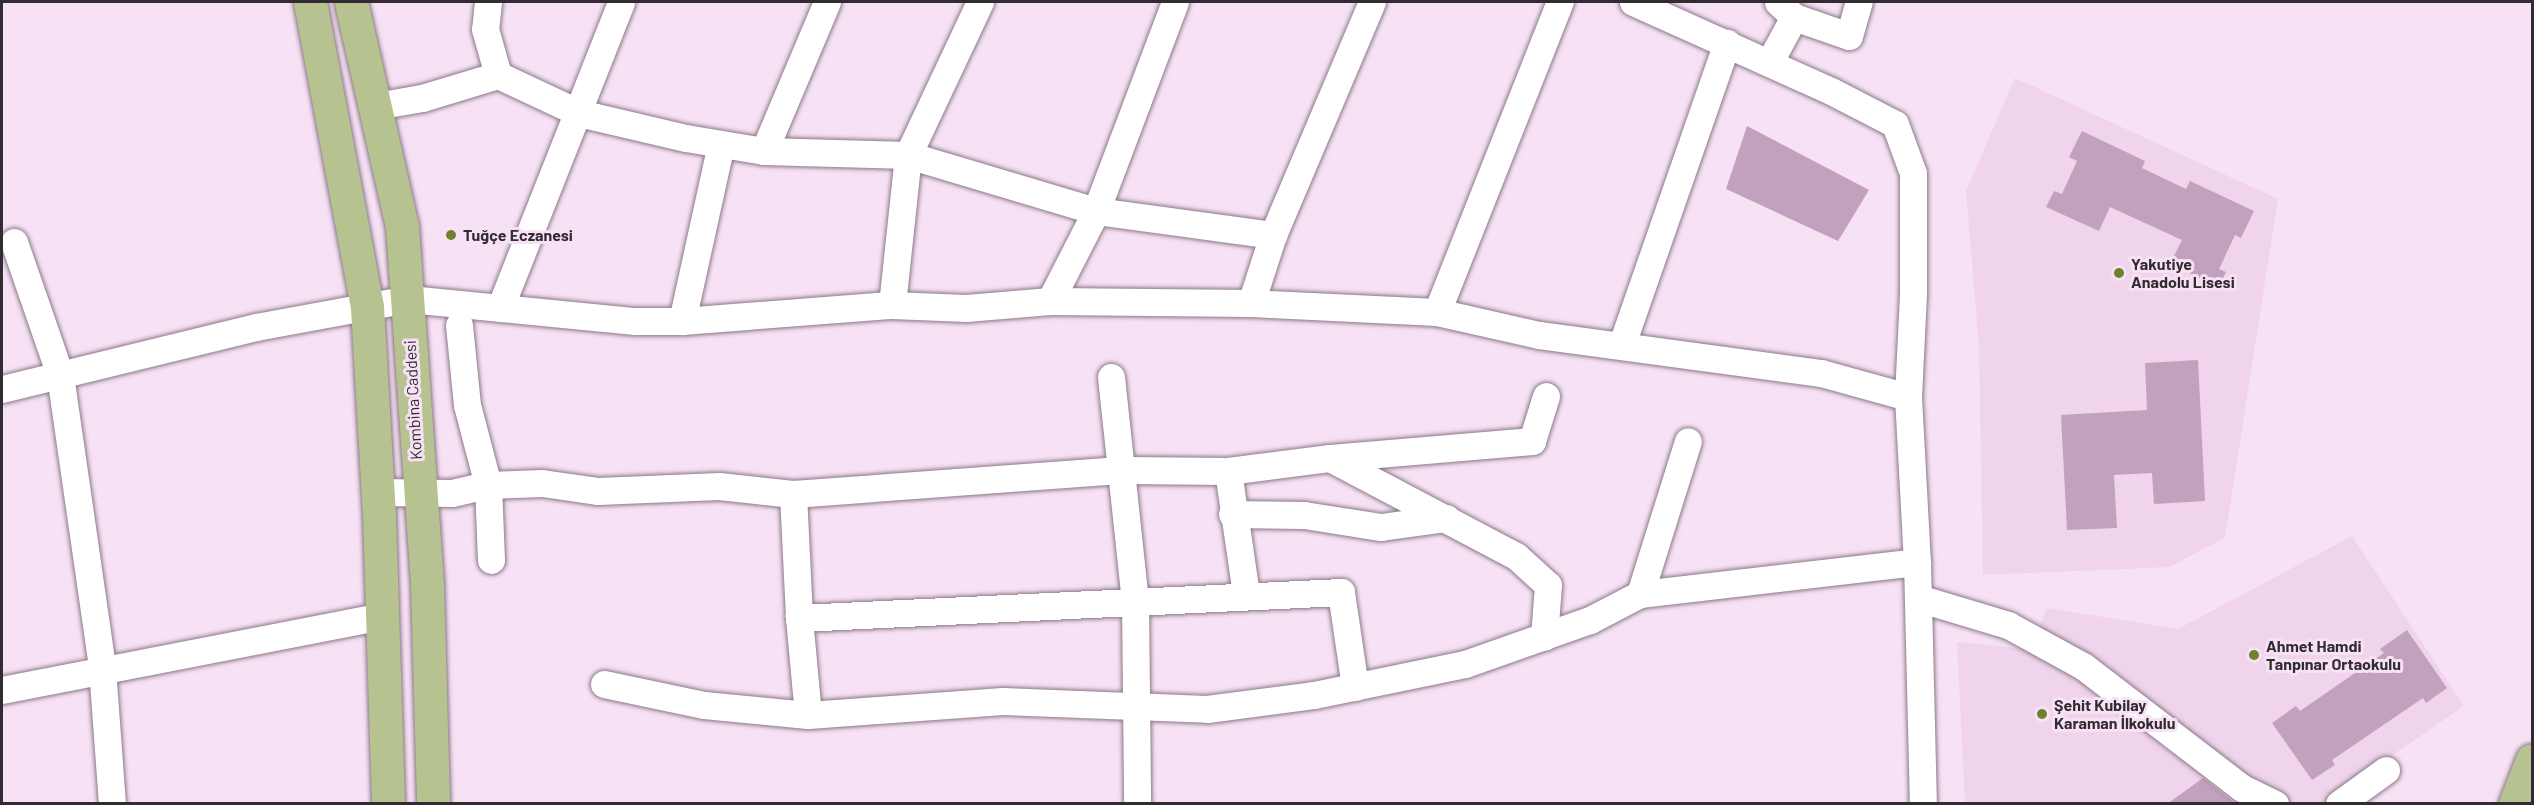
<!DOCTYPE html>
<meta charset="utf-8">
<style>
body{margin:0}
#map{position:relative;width:2534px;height:805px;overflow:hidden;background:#f7e2f5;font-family:Barlow,sans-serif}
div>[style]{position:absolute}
.built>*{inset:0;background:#efd4ec}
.building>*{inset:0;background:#c1a1be}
.roads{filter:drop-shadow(0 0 2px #8b7888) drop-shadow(0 0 2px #8b7888)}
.minor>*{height:27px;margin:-13.5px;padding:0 13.5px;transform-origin:13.5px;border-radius:13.5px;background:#fff}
.major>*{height:33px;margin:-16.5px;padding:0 16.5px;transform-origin:16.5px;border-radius:16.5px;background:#b6c290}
.dots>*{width:16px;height:16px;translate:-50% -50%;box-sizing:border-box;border:3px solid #f7e2f5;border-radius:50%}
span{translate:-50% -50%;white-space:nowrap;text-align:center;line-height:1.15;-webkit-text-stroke:6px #f7e2f5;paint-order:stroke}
.poi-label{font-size:16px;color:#332b32;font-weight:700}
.left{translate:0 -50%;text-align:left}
.street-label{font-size:16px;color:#332b32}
.frame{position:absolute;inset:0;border:3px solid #332b32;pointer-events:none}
</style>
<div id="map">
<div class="built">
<i style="clip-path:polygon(2015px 78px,2278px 199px,2225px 538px,2169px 567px,1983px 575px,1979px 347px,1966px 191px)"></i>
<i style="clip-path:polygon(2352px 536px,2464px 706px,2323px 803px,2295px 803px,2272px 794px,2037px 632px,2047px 608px,2178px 629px)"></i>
<i style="clip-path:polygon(1957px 642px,2028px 649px,2078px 679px,2167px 750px,2259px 803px,1965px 803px)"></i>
</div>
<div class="building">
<i style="clip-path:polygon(1747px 126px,1869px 190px,1838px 241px,1726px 189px)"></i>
<i style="clip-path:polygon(2082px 131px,2145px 161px,2142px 168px,2186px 189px,2190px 181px,2254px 211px,2241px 238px,2235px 235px,2219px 269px,2226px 272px,2219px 287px,2170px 264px,2182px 240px,2110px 207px,2099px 231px,2046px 207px,2054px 191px,2062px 194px,2077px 161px,2069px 157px)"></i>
<i style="clip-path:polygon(2198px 360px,2205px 501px,2154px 504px,2152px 473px,2114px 475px,2117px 528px,2067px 530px,2061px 415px,2147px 410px,2145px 363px)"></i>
<i style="clip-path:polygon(2407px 630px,2447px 688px,2426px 703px,2423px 698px,2332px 760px,2335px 765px,2312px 780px,2272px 723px,2296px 706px,2300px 711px,2384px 653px,2380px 649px)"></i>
<i style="clip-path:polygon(2203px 778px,2236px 804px,2167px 804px)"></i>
</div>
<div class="roads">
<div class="minor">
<i style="left:488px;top:2px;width:27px;rotate:96deg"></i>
<i style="left:485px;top:29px;width:48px;rotate:74.2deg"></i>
<i style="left:498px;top:75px;width:89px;rotate:25.1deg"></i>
<i style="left:579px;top:113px;width:110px;rotate:13.2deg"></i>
<i style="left:686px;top:138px;width:79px;rotate:9.5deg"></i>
<i style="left:764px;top:151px;width:144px;rotate:1.6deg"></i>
<i style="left:908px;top:155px;width:169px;rotate:-64.8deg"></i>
<i style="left:1633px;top:2px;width:217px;rotate:24.2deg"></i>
<i style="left:1831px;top:91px;width:72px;rotate:27.3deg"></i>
<i style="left:1895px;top:124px;width:52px;rotate:69.8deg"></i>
<i style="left:1913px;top:173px;width:121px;rotate:90deg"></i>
<i style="left:1913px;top:294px;width:103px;rotate:92.8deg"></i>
<i style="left:1794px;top:17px;width:58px;rotate:19.1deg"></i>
<i style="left:1849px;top:36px;width:35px;rotate:-74deg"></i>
<i style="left:1769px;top:63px;width:52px;rotate:-61.5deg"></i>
<i style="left:1794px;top:17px;width:22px;rotate:-137deg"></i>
<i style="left:376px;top:106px;width:47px;rotate:-9.9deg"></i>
<i style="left:422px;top:98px;width:79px;rotate:-16.8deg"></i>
<i style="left:764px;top:151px;width:162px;rotate:-67.1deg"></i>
<i style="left:14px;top:242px;width:141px;rotate:70.9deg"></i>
<i style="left:60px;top:375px;width:296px;rotate:81.8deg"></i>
<i style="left:102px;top:668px;width:136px;rotate:85.8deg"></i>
<i style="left:1050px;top:301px;width:101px;rotate:-62.9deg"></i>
<i style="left:1096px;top:211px;width:223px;rotate:-69.3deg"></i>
<i style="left:1251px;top:303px;width:71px;rotate:-72.1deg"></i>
<i style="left:1273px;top:235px;width:253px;rotate:-67deg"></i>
<i style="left:892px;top:305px;width:151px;rotate:-83.9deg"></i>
<i style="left:908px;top:155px;width:196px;rotate:16.6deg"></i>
<i style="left:1096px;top:211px;width:179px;rotate:7.7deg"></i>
<i style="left:500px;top:308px;width:329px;rotate:-68.4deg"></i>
<i style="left:1437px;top:312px;width:334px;rotate:-68.4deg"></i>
<i style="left:682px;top:321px;width:181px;rotate:-77.6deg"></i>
<i style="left:459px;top:325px;width:80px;rotate:84.3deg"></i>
<i style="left:467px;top:405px;width:83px;rotate:75.3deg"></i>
<i style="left:488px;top:485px;width:75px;rotate:87.7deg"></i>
<i style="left:1622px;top:344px;width:319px;rotate:-70.8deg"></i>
<i style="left:1111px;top:377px;width:224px;rotate:83.9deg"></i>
<i style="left:1135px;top:600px;width:204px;rotate:89.4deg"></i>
<i style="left:2px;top:389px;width:261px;rotate:-13.7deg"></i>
<i style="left:256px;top:327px;width:156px;rotate:-10.4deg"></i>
<i style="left:409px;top:299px;width:227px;rotate:5.6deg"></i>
<i style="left:635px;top:321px;width:47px"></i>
<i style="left:682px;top:321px;width:211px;rotate:-4.4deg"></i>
<i style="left:892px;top:305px;width:74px;rotate:2.3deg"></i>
<i style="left:966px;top:308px;width:84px;rotate:-4.8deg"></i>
<i style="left:1050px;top:301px;width:201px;rotate:0.6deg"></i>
<i style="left:1251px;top:303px;width:186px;rotate:2.8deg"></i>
<i style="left:1437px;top:312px;width:105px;rotate:12.7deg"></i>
<i style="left:1539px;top:335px;width:285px;rotate:7.7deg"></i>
<i style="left:1821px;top:373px;width:90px;rotate:15.4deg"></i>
<i style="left:1908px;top:397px;width:165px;rotate:86.9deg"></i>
<i style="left:1917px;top:562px;width:242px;rotate:88.6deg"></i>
<i style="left:1330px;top:458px;width:203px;rotate:-4.8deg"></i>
<i style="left:1532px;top:441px;width:47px;rotate:-72.7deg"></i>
<i style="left:1228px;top:471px;width:124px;rotate:81.7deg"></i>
<i style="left:378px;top:492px;width:74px;rotate:0.8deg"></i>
<i style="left:452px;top:493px;width:37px;rotate:-13deg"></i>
<i style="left:488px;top:485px;width:54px;rotate:-2.1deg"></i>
<i style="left:542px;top:483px;width:57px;rotate:8.1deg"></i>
<i style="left:598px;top:491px;width:121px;rotate:-2.4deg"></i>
<i style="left:719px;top:486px;width:74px;rotate:6.2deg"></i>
<i style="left:793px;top:494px;width:331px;rotate:-4.2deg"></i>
<i style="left:1123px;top:470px;width:105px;rotate:0.5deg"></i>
<i style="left:1228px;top:471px;width:103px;rotate:-7.3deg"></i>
<i style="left:1330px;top:458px;width:210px;rotate:27.8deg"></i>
<i style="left:1516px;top:556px;width:43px;rotate:42.2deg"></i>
<i style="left:1548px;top:585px;width:52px;rotate:94.4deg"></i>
<i style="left:793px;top:494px;width:124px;rotate:87.2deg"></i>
<i style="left:1232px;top:514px;width:72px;rotate:0.8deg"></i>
<i style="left:1304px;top:515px;width:78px;rotate:8.9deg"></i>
<i style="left:1381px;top:527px;width:66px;rotate:-7.9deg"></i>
<i style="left:1640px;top:594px;width:160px;rotate:-72.6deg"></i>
<i style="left:1918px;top:598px;width:94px;rotate:16.7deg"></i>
<i style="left:2008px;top:625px;width:85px;rotate:28.7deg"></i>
<i style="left:2083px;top:666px;width:200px;rotate:37.5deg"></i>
<i style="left:2242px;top:788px;width:37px;rotate:26deg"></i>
<i style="left:604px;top:684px;width:102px;rotate:11.9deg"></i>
<i style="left:704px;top:705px;width:104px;rotate:5.5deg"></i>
<i style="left:1355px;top:687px;width:96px;rotate:-98.4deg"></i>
<i style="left:1341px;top:592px;width:543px;rotate:177.25deg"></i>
<i style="left:799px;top:618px;width:97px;rotate:84.7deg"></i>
<i style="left:808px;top:715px;width:195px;rotate:-4.1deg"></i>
<i style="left:1002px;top:701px;width:205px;rotate:2.2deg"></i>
<i style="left:1207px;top:709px;width:108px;rotate:-7.5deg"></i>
<i style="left:1314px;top:695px;width:154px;rotate:-11.6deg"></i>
<i style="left:1465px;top:664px;width:133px;rotate:-19.4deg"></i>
<i style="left:1590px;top:620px;width:56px;rotate:-27.5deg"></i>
<i style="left:1640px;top:594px;width:279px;rotate:-6.6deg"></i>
<i style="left:2px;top:690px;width:387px;rotate:-11deg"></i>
<i style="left:2339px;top:804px;width:58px;rotate:-35.9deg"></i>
</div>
<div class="major">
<i style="left:310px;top:2px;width:310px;rotate:79.4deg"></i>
<i style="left:367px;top:307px;width:209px;rotate:86.7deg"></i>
<i style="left:379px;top:516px;width:288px;rotate:88.2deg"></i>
<i style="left:351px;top:2px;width:230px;rotate:77.2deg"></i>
<i style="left:402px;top:226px;width:360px;rotate:86deg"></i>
<i style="left:427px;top:585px;width:219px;rotate:88.4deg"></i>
<i style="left:2515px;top:804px;width:47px;rotate:-68.9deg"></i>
</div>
</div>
<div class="dots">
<i style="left:451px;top:235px;background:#6e8131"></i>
<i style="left:2119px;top:273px;background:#6e8131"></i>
<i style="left:2254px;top:655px;background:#6e8131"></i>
<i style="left:2042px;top:714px;background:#6e8131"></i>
</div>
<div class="poi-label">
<span class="left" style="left:463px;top:235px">Tuğçe Eczanesi</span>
<span class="left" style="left:2131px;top:273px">Yakutiye<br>Anadolu Lisesi</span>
<span class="left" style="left:2266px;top:655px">Ahmet Hamdi<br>Tanpınar Ortaokulu</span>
<span class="left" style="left:2054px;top:714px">Şehit Kubilay<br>Karaman İlkokulu</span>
</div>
<div class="street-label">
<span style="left:413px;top:400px;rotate:-93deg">Kombina Caddesi</span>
</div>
<div class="frame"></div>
</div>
